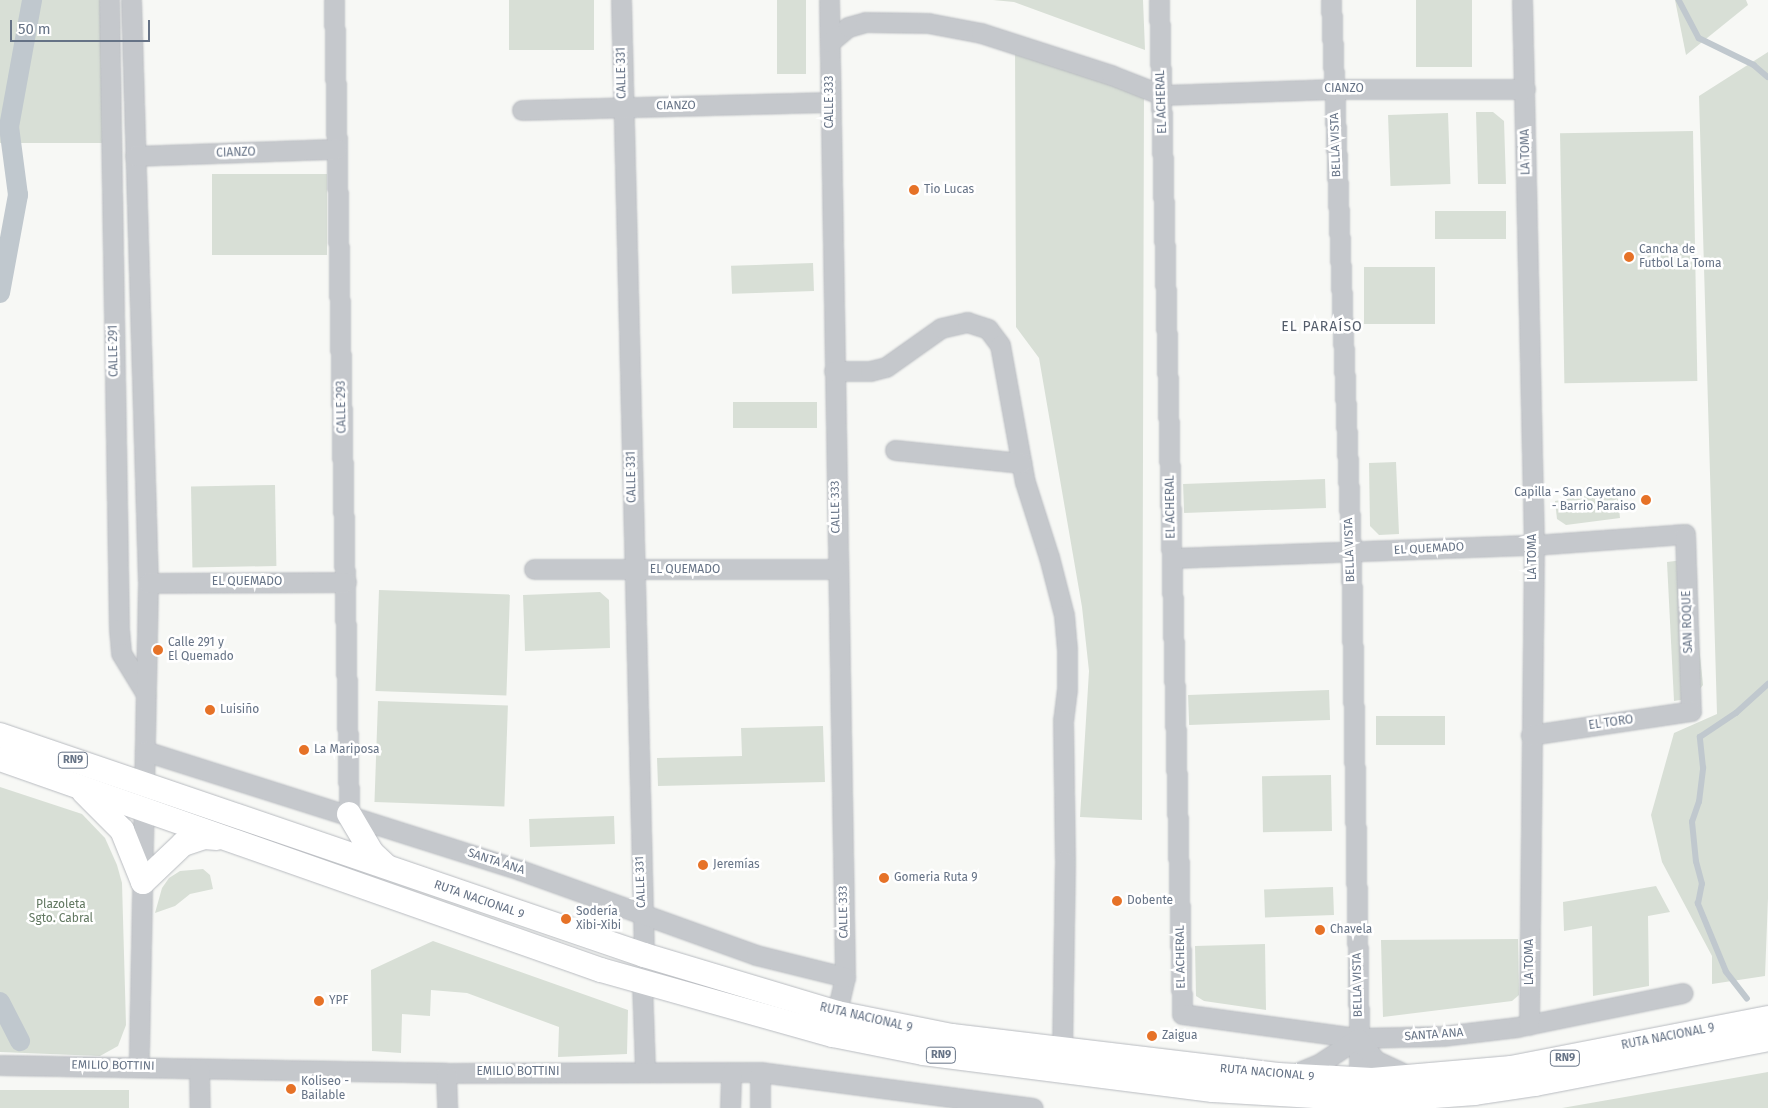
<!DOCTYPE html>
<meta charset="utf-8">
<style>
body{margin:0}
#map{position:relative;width:1768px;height:1108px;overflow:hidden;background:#f7f8f5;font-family:"Fira Sans",sans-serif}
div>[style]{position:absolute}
.green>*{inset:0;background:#d8dfd6;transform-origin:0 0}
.stream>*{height:5.5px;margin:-2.75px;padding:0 2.75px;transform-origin:2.75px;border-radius:2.75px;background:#c0c8ce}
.canal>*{height:20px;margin:-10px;padding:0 10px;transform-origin:10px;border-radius:10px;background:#c0c8ce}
.roads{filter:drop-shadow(0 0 1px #b8bbc0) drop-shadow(0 0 1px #b8bbc0)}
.minor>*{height:19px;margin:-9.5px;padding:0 9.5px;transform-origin:9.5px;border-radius:9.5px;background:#c5c8cc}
.major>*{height:24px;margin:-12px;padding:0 12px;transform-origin:12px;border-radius:12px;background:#fff}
.dots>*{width:14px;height:14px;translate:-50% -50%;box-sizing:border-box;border:2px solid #fff;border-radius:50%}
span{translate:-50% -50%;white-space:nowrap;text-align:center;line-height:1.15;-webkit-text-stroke:5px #fff;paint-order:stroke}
.shield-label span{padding:1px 4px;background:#fff;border:1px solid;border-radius:4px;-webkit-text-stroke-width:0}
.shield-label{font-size:11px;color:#667386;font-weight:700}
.street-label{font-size:12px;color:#667386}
.poi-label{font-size:12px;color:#667386}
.left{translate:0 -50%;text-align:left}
.right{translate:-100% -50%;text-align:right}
.park-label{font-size:12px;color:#627861}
.neighbourhood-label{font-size:14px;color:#545d6b;letter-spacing:1px}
.scale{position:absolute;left:10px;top:20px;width:140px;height:22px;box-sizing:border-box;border:2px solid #667386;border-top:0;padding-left:6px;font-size:15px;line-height:18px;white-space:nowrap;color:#667386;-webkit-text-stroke:4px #fff;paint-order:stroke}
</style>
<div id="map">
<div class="green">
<i style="left:0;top:0;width:106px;height:143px"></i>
<i style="left:509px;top:0;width:85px;height:50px"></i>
<i style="left:777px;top:0;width:29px;height:74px"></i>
<i style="clip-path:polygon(993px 0,1143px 0,1145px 50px,1014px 2px)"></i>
<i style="left:1416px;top:0;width:56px;height:67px"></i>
<i style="clip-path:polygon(1675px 0,1746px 0,1748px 5px,1686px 55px)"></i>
<i style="clip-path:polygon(1015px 44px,1144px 90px,1142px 820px,1080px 817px,1089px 671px,1082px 607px,1039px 358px,1016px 327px)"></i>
<i style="clip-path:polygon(1768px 52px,1768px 898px,1765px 976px,1712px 984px,1712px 956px,1662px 862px,1651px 815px,1674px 733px,1717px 714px,1699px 96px)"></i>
<i style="clip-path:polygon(1476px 112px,1493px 112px,1504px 121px,1506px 184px,1478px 184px)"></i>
<i style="left:1448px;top:113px;width:71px;height:60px;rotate:88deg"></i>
<i style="left:1693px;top:131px;width:250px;height:133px;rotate:89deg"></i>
<i style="left:327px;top:174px;width:81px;height:115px;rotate:90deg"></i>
<i style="left:1435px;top:211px;width:71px;height:28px"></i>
<i style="left:813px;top:263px;width:28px;height:82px;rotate:88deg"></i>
<i style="left:1364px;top:267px;width:71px;height:57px"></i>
<i style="left:817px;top:402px;width:26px;height:84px;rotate:90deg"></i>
<i style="clip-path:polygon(1396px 462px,1399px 534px,1379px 535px,1370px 526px,1369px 463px)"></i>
<i style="left:1325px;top:479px;width:29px;height:142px;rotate:88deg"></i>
<i style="left:275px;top:485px;width:81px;height:84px;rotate:89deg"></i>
<i style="clip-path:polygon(1617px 491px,1620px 518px,1566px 525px,1557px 519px,1555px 501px)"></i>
<i style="clip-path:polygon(1683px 560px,1691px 566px,1703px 685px,1693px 698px,1674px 701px,1667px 562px)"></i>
<i style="left:379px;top:590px;width:131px;height:101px;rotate:2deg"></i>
<i style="clip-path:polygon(600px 592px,609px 600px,610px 648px,525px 651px,523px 595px)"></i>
<i style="left:1329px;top:690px;width:30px;height:141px;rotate:88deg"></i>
<i style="left:378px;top:701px;width:130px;height:101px;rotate:2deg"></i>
<i style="left:1445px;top:716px;width:29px;height:69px;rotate:90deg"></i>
<i style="clip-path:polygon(823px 726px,825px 782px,658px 786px,657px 758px,742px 756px,741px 728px)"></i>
<i style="left:1331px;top:775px;width:56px;height:69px;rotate:89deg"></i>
<i style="clip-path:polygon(0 787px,82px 814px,105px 838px,117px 865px,122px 883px,126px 1025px,118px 1046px,100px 1056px,0 1052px)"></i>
<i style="left:614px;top:816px;width:28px;height:85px;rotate:88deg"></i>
<i style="clip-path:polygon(203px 869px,210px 875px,213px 889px,190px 894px,175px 906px,155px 913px,162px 888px,169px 878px,180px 871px)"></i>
<i style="clip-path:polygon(1656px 886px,1670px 912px,1648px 916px,1649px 986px,1593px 996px,1592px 926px,1564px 931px,1563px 902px)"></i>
<i style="left:1333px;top:887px;width:28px;height:69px;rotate:88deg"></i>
<i style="clip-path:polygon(1518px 939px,1519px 995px,1512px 1001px,1383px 1017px,1381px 940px)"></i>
<i style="clip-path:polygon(433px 941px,628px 1010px,627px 1054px,558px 1057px,559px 1027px,467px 993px,431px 990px,430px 1016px,402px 1014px,401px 1053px,372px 1051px,371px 970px)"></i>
<i style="clip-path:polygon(1265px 944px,1266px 1010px,1204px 1001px,1196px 996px,1195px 946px)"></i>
<i style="clip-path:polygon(1768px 1072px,1768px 1108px,1562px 1108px)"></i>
<i style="left:0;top:1090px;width:129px;height:18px"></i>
</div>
<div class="stream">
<i style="left:1679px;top:0;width:43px;rotate:62.2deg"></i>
<i style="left:1699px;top:38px;width:61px;rotate:26.1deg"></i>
<i style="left:1754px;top:65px;width:18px;rotate:41deg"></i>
<i style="left:1747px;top:999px;width:34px;rotate:-128deg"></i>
<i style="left:1726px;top:972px;width:74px;rotate:-112.4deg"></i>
<i style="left:1698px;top:904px;width:20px;rotate:-79deg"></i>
<i style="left:1702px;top:884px;width:23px;rotate:-105deg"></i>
<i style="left:1696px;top:862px;width:40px;rotate:-95.7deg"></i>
<i style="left:1692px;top:822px;width:21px;rotate:-71deg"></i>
<i style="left:1699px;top:802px;width:34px;rotate:-83deg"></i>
<i style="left:1703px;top:768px;width:31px;rotate:-96deg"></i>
<i style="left:1700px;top:737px;width:43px;rotate:-33.7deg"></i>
<i style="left:1736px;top:713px;width:43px;rotate:-42.2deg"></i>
</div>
<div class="canal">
<i style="left:0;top:293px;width:100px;rotate:-79.6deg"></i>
<i style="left:18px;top:195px;width:69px;rotate:-97.5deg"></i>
<i style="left:9px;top:127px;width:129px;rotate:-79.7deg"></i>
<i style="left:0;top:1002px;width:44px;rotate:62.9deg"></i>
</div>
<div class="roads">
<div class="minor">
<i style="left:109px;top:0;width:629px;rotate:89.09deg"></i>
<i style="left:119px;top:629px;width:24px;rotate:85deg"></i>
<i style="left:121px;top:653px;width:48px;rotate:58.6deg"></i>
<i style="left:131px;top:0;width:583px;rotate:88.33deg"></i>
<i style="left:148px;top:583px;width:483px;rotate:91.1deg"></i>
<i style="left:334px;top:0;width:814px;rotate:88.94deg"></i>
<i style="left:621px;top:0;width:955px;rotate:88.62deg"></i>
<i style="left:829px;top:0;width:977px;rotate:89.06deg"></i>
<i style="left:845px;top:977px;width:37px;rotate:103deg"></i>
<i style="left:1159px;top:0;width:1014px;rotate:88.7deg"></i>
<i style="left:1182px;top:1014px;width:178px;rotate:7.8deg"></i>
<i style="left:1358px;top:1038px;width:84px;rotate:-1.4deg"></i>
<i style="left:1442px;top:1036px;width:76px;rotate:-6.8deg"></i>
<i style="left:1517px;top:1027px;width:169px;rotate:-11.6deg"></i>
<i style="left:1331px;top:0;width:553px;rotate:87.93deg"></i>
<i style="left:1351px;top:553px;width:540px;rotate:89.05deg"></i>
<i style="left:1522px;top:0;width:545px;rotate:88.74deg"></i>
<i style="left:1534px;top:545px;width:480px;rotate:90.6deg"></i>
<i style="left:830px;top:42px;width:23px;rotate:-40deg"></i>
<i style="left:848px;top:27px;width:18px;rotate:-16deg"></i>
<i style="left:865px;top:22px;width:63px;rotate:0.9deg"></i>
<i style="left:928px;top:23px;width:54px;rotate:10.7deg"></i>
<i style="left:981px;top:33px;width:137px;rotate:17.9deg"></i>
<i style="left:1111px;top:75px;width:55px;rotate:21.4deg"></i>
<i style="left:1162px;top:95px;width:172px;rotate:-2deg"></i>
<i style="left:1334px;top:89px;width:191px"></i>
<i style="left:522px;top:110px;width:308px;rotate:-1.5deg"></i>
<i style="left:135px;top:156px;width:202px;rotate:-2deg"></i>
<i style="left:834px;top:371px;width:36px"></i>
<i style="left:870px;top:371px;width:16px;rotate:-14deg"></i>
<i style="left:886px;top:367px;width:67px;rotate:-35.3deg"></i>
<i style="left:941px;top:328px;width:27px;rotate:-13deg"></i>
<i style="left:967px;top:322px;width:22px;rotate:18deg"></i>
<i style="left:988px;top:329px;width:20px;rotate:53deg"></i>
<i style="left:1000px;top:345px;width:139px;rotate:79.7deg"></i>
<i style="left:1025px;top:482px;width:79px;rotate:72.3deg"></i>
<i style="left:1049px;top:557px;width:60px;rotate:75.5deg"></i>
<i style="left:1064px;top:615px;width:35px;rotate:85deg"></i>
<i style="left:1067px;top:650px;width:39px;rotate:90deg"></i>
<i style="left:1067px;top:689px;width:31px;rotate:97deg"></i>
<i style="left:1063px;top:720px;width:141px;rotate:89.2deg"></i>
<i style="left:1065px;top:861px;width:190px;rotate:90.9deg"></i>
<i style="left:895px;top:450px;width:127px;rotate:5.9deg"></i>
<i style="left:1173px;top:558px;width:361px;rotate:-2.1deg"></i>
<i style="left:1534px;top:545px;width:151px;rotate:-4.2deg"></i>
<i style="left:1685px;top:534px;width:177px;rotate:88.1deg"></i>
<i style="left:1691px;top:711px;width:162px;rotate:171.5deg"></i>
<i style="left:534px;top:569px;width:302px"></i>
<i style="left:148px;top:583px;width:198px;rotate:-0.3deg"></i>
<i style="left:145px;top:751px;width:393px;rotate:17.6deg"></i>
<i style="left:520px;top:870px;width:251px;rotate:19.8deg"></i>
<i style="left:756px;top:955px;width:92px;rotate:13.9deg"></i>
<i style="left:642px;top:983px;width:88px;rotate:88deg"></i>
<i style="left:0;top:1065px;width:446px;rotate:1deg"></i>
<i style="left:446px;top:1073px;width:314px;rotate:-0.2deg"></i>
<i style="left:760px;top:1072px;width:275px;rotate:7.5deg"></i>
<i style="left:199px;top:1069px;width:39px;rotate:89deg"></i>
<i style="left:446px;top:1073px;width:35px;rotate:88deg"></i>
<i style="left:1294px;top:1074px;width:27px;rotate:-22deg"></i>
<i style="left:1319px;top:1064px;width:47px;rotate:-33.7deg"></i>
<i style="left:1358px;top:1038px;width:28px;rotate:52deg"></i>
<i style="left:1375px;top:1060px;width:38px;rotate:25deg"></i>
<i style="left:730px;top:1108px;width:36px;rotate:-88deg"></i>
<i style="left:760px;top:1108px;width:36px;rotate:-90deg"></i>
</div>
<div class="major">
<i style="left:0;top:735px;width:681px;rotate:18.86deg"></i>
<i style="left:644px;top:955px;width:202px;rotate:16.7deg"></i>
<i style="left:837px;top:1013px;width:117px;rotate:11.3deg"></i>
<i style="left:952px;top:1036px;width:328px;rotate:6.8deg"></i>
<i style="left:1278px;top:1075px;width:94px;rotate:3deg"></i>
<i style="left:1372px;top:1080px;width:140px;rotate:-4.9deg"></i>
<i style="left:1511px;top:1068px;width:262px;rotate:-11deg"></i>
<i style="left:0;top:759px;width:637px;rotate:19.35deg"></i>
<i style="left:601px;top:970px;width:241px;rotate:15.7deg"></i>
<i style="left:833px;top:1035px;width:92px;rotate:11.3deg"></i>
<i style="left:923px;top:1053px;width:292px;rotate:7.3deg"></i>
<i style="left:1213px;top:1090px;width:168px;rotate:3.4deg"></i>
<i style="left:1381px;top:1100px;width:94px;rotate:-4.3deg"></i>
<i style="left:1475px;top:1093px;width:61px;rotate:-8.5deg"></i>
<i style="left:1535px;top:1084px;width:237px;rotate:-10.9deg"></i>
<i style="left:84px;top:792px;width:54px;rotate:45deg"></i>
<i style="left:122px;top:830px;width:56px;rotate:68deg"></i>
<i style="left:143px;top:882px;width:55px;rotate:-43.5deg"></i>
<i style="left:183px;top:844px;width:22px;rotate:-18deg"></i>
<i style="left:204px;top:837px;width:13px;rotate:4deg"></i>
<i style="left:349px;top:814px;width:45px;rotate:59.5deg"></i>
<i style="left:372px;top:853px;width:18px;rotate:43deg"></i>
</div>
</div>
<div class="dots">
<i style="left:914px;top:190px;background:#e67227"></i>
<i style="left:1629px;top:257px;background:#e67227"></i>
<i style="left:1646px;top:500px;background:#e67227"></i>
<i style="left:158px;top:650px;background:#e67227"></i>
<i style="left:210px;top:710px;background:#e67227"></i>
<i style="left:304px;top:750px;background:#e67227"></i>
<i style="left:703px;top:865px;background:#e67227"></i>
<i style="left:884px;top:878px;background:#e67227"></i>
<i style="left:1117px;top:901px;background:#e67227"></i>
<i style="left:566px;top:919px;background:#e67227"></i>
<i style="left:1320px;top:930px;background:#e67227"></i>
<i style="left:319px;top:1001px;background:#e67227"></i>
<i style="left:1152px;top:1036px;background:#e67227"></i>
<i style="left:291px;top:1089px;background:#e67227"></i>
</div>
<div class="shield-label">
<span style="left:73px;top:760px">RN9</span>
<span style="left:941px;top:1055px">RN9</span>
<span style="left:1565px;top:1058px">RN9</span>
</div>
<div class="street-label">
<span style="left:622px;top:73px;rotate:-91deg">CALLE 331</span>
<span style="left:1344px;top:89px">CIANZO</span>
<span style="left:830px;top:102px;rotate:-90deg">CALLE 333</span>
<span style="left:1162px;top:102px;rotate:-92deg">EL ACHERAL</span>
<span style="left:676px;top:106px;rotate:-1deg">CIANZO</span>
<span style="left:1336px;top:145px;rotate:-92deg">BELLA VISTA</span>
<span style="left:1526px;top:152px;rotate:-91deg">LA TOMA</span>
<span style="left:236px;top:153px;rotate:-2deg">CIANZO</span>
<span style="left:114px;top:351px;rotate:-91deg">CALLE 291</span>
<span style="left:342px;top:407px;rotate:-91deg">CALLE 293</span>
<span style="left:632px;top:477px;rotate:-91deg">CALLE 331</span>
<span style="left:836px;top:507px;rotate:-91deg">CALLE 333</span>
<span style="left:1171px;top:507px;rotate:-91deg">EL ACHERAL</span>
<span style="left:1429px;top:549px;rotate:-3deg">EL QUEMADO</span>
<span style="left:1350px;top:550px;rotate:-92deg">BELLA VISTA</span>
<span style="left:1533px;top:557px;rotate:-90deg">LA TOMA</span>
<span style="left:685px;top:570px">EL QUEMADO</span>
<span style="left:247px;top:582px">EL QUEMADO</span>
<span style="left:1688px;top:622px;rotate:-92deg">SAN ROQUE</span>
<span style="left:1611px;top:723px;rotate:-8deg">EL TORO</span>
<span style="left:496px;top:862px;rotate:18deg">SANTA ANA</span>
<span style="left:641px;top:882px;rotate:-92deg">CALLE 331</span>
<span style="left:479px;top:900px;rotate:19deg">RUTA NACIONAL 9</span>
<span style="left:844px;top:912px;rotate:-91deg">CALLE 333</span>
<span style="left:1181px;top:957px;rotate:-91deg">EL ACHERAL</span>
<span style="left:1530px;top:962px;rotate:-90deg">LA TOMA</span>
<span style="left:1358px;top:985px;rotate:-91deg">BELLA VISTA</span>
<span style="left:866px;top:1018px;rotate:13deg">RUTA NACIONAL 9</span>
<span style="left:1434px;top:1035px;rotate:-4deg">SANTA ANA</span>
<span style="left:1668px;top:1037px;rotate:-11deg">RUTA NACIONAL 9</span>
<span style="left:113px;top:1066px;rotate:1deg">EMILIO BOTTINI</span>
<span style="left:518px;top:1072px">EMILIO BOTTINI</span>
<span style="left:1267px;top:1073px;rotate:5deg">RUTA NACIONAL 9</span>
</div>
<div class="poi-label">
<span class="left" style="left:924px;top:190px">Tio Lucas</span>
<span class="left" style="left:1639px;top:257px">Cancha de<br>Futbol La Toma</span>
<span class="right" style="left:1636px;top:500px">Capilla - San Cayetano<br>- Barrio Paraiso</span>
<span class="left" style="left:168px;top:650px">Calle 291 y<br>El Quemado</span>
<span class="left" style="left:220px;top:710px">Luisiño</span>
<span class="left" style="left:314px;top:750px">La Mariposa</span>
<span class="left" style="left:713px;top:865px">Jeremías</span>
<span class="left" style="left:894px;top:878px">Gomeria Ruta 9</span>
<span class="left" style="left:1127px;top:901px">Dobente</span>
<span class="left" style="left:576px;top:919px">Sodería<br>Xibi-Xibi</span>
<span class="left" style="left:1330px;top:930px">Chavela</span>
<span class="left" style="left:329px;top:1001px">YPF</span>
<span class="left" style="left:1162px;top:1036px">Zaigua</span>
<span class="left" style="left:301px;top:1089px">Koliseo -<br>Bailable</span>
</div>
<div class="park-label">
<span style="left:61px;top:912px">Plazoleta<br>Sgto. Cabral</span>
</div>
<div class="neighbourhood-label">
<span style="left:1322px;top:327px">EL PARAÍSO</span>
</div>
<div class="scale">50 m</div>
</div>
